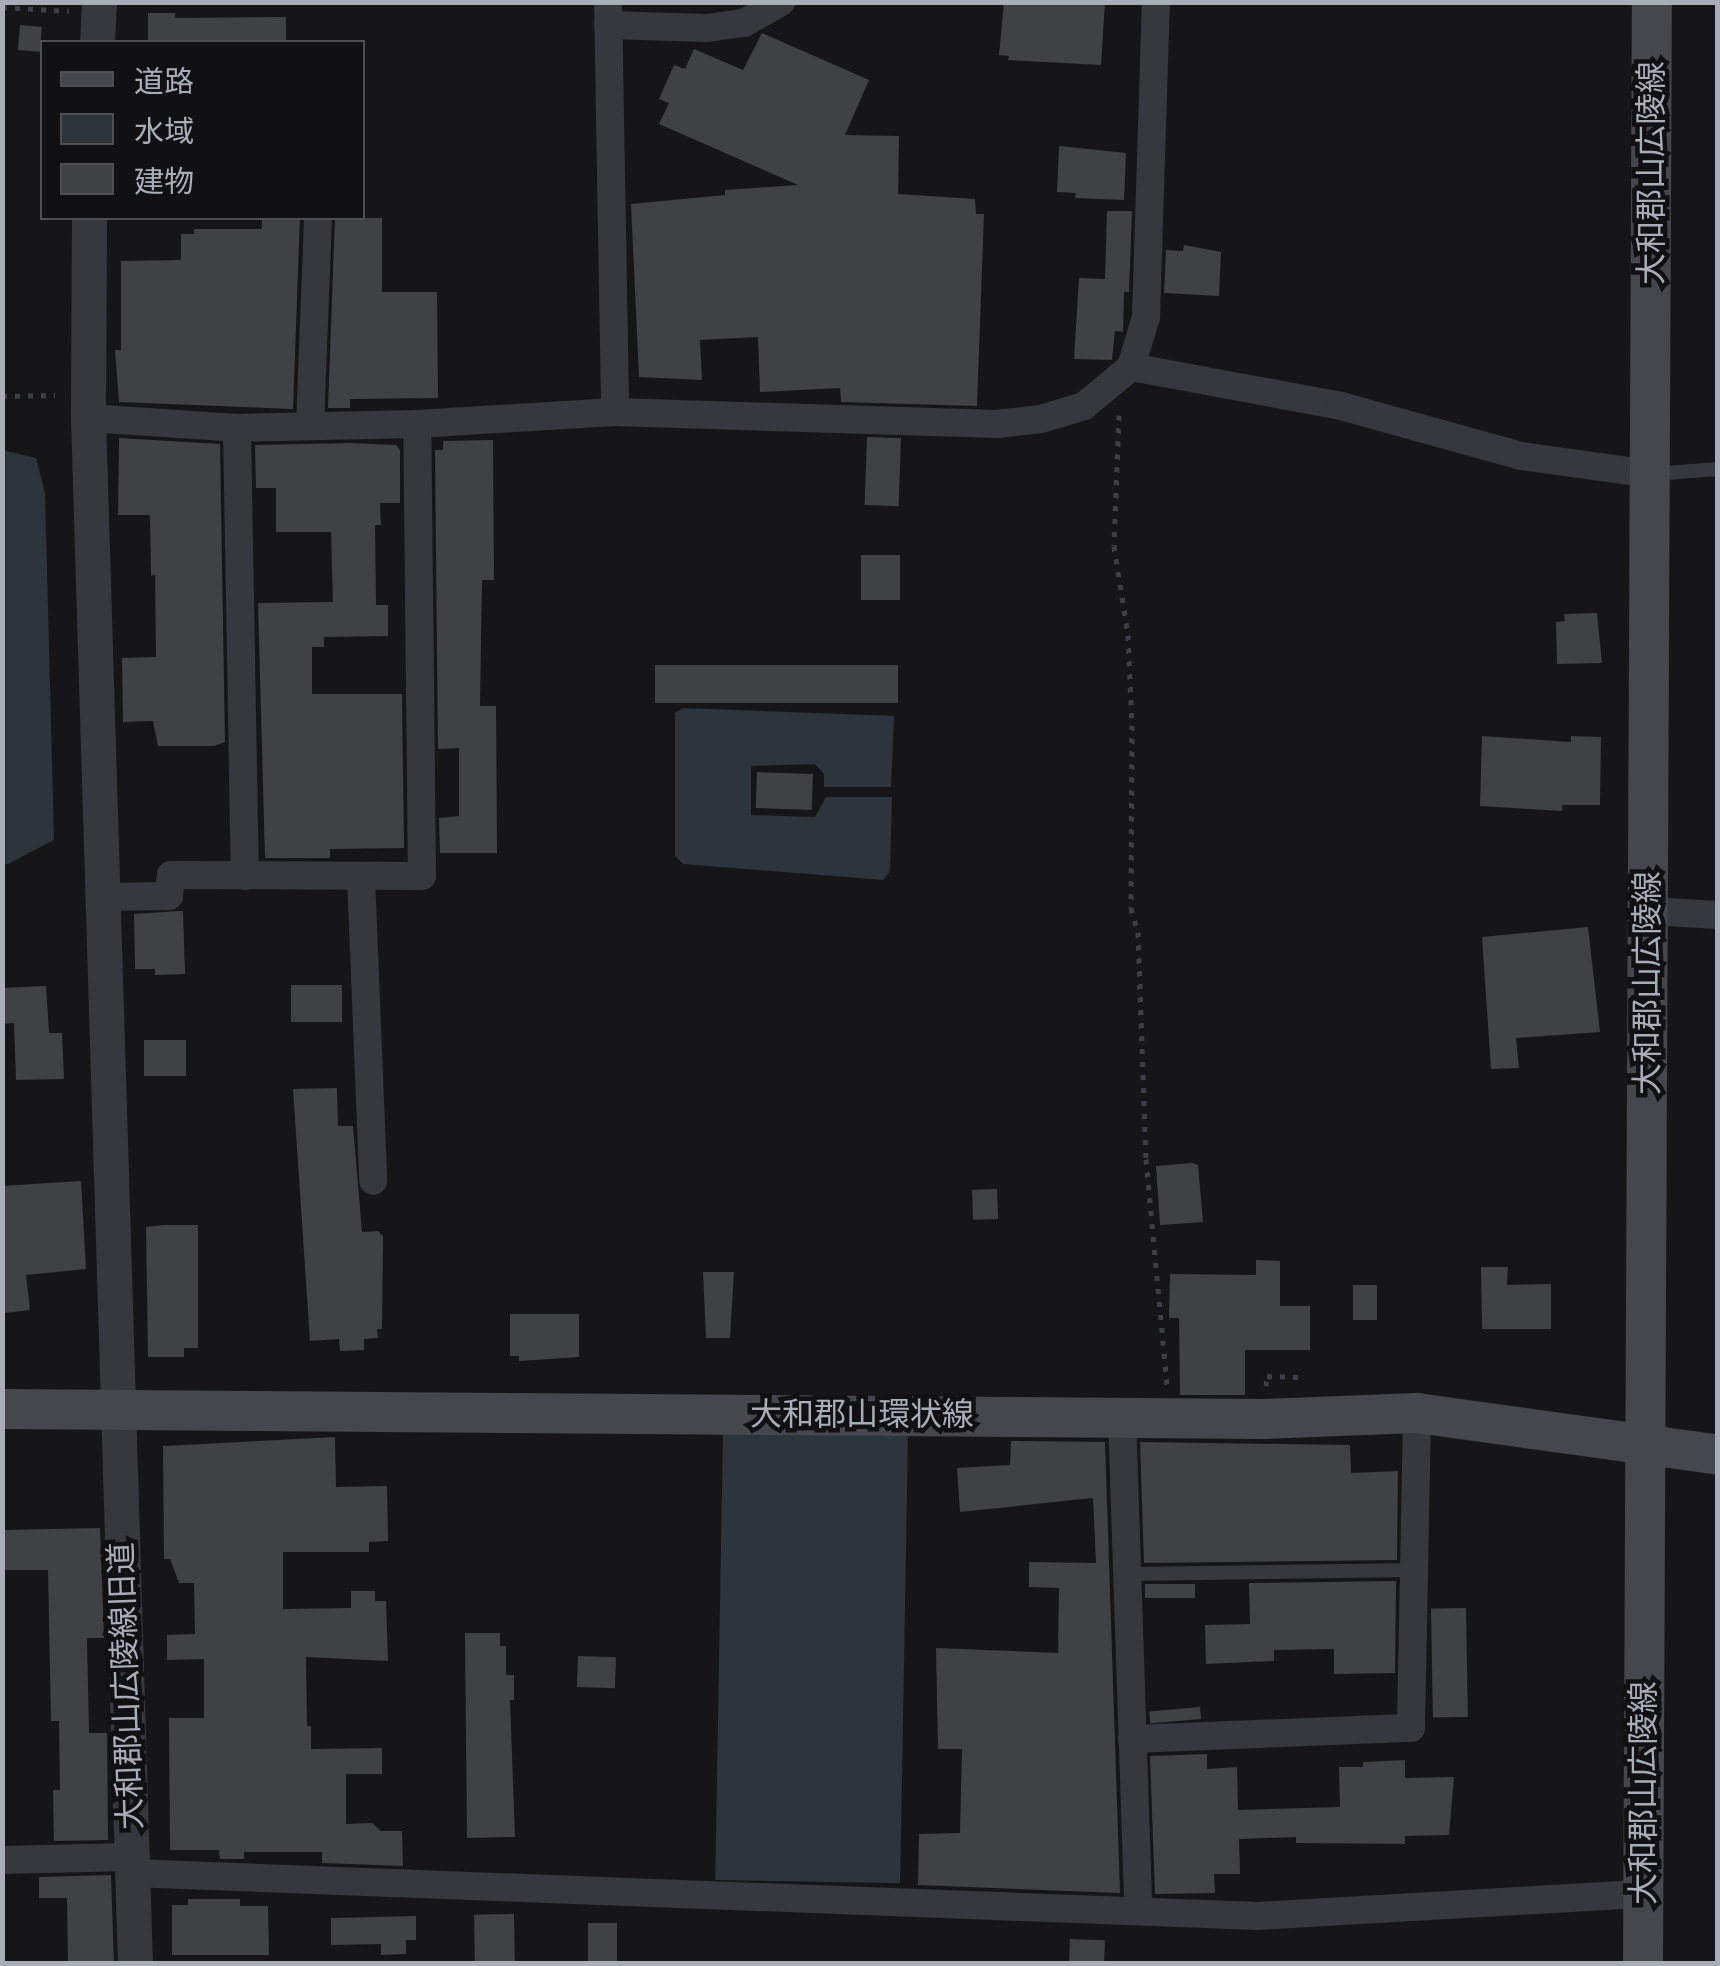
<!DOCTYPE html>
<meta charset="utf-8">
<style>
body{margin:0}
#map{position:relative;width:1720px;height:1966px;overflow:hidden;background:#161618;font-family:"Varela Round","Noto Sans JP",sans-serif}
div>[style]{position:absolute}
.water>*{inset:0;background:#2c353c;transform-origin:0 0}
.building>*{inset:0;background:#404145;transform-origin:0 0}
.path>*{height:5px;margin-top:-2.5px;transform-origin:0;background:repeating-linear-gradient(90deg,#3d3f44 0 5px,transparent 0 13px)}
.service>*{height:14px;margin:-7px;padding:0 7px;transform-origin:7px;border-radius:7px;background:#37383d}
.minor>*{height:28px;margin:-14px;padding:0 14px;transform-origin:14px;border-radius:14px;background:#37383d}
.tertiary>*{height:35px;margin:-17.5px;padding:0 17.5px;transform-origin:17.5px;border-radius:17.5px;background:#37383d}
.secondary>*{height:40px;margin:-20px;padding:0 20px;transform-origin:20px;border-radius:20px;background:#45474d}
span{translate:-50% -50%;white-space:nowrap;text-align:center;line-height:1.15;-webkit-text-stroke:9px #111113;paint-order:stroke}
.street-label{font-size:32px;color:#a8adb8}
.frame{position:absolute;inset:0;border:5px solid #a8adb8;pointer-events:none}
.legend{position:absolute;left:40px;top:40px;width:325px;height:180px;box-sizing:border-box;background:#111113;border:2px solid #4d4f55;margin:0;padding:12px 18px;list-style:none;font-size:30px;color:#a8adb8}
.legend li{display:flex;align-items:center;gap:20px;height:50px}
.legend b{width:50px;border:2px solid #4d4f55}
</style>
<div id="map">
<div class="water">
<i style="clip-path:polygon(2px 450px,36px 458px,45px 493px,54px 840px,8px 864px,2px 864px)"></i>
<i style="clip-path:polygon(683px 708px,894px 716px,891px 787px,824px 787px,824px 774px,815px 764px,751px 766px,751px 815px,815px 817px,826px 797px,892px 797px,890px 871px,883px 880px,683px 864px,675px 856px,675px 713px)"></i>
<i style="left:723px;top:1433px;width:185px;height:447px;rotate:1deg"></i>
</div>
<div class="building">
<i style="clip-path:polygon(1004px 2px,1105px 2px,1101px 65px,1008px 60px,1009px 56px,999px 55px)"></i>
<i style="clip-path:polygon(148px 13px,175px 13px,175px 18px,286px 17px,286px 42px,148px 42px)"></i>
<i style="left:20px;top:25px;width:22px;height:25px;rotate:5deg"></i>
<i style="clip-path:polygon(762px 33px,869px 80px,845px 135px,899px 136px,898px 194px,975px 199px,976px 214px,984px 214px,977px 406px,841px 402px,840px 388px,760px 392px,758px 337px,700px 340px,702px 380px,639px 377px,631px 204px,725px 195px,725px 190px,798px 185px,659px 124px,669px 103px,659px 99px,674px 65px,685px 69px,694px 49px,743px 70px)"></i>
<i style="clip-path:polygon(1059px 146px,1126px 153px,1124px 200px,1075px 198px,1076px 193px,1057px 192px)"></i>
<i style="clip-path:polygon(1107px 211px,1132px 211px,1129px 292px,1124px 292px,1123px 332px,1115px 331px,1112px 360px,1074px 359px,1079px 278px,1105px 279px)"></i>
<i style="clip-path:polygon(262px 218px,300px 218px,293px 409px,119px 402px,115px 350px,121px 350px,121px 261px,181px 260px,181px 234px,194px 234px,194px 229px,262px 229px)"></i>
<i style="clip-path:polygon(335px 218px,382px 218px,382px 292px,437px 292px,438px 398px,350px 399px,350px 408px,328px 408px)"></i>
<i style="clip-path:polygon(1184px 245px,1221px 252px,1219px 296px,1164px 293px,1166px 250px,1183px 251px)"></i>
<i style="left:867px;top:437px;width:34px;height:68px;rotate:2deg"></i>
<i style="clip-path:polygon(119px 438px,220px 444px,225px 742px,214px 746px,158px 746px,153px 721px,123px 722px,122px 658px,156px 657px,155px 575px,151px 576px,150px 515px,118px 515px)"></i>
<i style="clip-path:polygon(493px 440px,494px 580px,482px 580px,480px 706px,496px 706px,497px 853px,440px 853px,439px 818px,459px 816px,459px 748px,438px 749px,435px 450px,443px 450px,443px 441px)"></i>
<i style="clip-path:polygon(351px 443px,396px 445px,400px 450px,400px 503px,380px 503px,381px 525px,375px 525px,376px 605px,388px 605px,388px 636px,324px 637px,324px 647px,312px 647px,312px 694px,402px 694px,404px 848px,330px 849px,330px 858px,265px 858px,258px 603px,333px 602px,331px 532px,276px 532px,276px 488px,256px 488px,255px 445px)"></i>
<i style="left:861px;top:555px;width:39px;height:45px"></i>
<i style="clip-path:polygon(1597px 613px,1602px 663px,1557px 664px,1556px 622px,1565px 621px,1564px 614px)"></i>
<i style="left:655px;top:665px;width:243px;height:38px"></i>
<i style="clip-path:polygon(1482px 736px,1571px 742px,1571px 736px,1601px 737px,1600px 805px,1562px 805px,1562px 811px,1480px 806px)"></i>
<i style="left:757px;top:772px;width:56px;height:36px;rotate:2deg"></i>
<i style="clip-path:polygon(178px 911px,183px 911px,185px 974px,155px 975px,155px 969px,135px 969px,134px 914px)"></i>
<i style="clip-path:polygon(1588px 927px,1600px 1032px,1516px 1038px,1519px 1068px,1491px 1069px,1482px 937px)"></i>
<i style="left:291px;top:985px;width:51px;height:37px"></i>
<i style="clip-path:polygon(46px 986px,49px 1033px,62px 1033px,64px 1079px,16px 1080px,14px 1023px,2px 1024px,2px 988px)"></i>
<i style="left:144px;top:1040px;width:42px;height:36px"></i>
<i style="clip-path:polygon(337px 1088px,338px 1126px,353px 1126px,362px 1232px,378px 1231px,383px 1236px,382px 1329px,377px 1329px,378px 1338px,364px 1339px,364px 1350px,340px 1351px,339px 1339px,310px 1341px,293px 1089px)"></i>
<i style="clip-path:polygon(1192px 1163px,1198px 1165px,1203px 1222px,1160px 1225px,1156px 1166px)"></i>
<i style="clip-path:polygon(81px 1181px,86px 1269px,26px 1275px,30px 1310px,4px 1313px,2px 1186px)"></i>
<i style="left:997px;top:1189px;width:30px;height:25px;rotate:88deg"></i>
<i style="clip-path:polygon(163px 1225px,198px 1225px,198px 1348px,184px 1348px,184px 1357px,148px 1357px,146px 1227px)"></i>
<i style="clip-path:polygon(1256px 1260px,1280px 1261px,1280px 1306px,1310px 1306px,1310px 1350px,1245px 1350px,1245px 1395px,1180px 1395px,1179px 1318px,1169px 1318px,1170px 1274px,1256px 1275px)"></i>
<i style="clip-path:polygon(1481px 1267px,1508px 1267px,1507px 1285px,1551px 1284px,1551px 1329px,1482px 1329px)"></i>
<i style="clip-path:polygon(703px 1272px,734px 1272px,730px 1338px,706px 1338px)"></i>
<i style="left:1353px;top:1285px;width:24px;height:35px"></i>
<i style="clip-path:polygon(510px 1314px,579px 1314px,579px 1357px,519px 1361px,519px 1356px,510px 1356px)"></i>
<i style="clip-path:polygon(335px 1437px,336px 1487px,387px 1486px,388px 1541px,369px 1542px,369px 1552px,283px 1552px,283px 1609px,351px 1608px,351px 1591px,375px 1591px,375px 1601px,386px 1601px,388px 1661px,306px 1657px,307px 1726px,311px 1726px,311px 1749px,382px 1748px,382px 1774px,346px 1774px,346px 1824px,372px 1823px,381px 1831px,402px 1831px,403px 1866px,322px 1863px,322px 1852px,244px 1852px,244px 1859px,220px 1859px,219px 1850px,170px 1850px,169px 1718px,204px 1718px,204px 1659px,167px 1660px,167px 1635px,195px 1634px,194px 1583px,179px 1583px,170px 1559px,164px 1559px,163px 1446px)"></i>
<i style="clip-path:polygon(1011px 1441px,1105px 1442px,1120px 1893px,918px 1885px,919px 1834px,960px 1833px,962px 1749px,938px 1749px,936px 1648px,1058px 1653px,1059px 1588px,1029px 1587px,1029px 1562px,1096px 1563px,1093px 1498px,960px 1512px,957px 1468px,1010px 1465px)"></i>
<i style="clip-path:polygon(1140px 1442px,1350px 1445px,1351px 1473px,1398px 1471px,1397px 1560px,1144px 1563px)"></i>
<i style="clip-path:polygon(100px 1528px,104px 1638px,87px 1638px,89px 1733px,107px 1733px,108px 1840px,54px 1841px,53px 1790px,60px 1790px,59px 1721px,51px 1721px,48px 1570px,2px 1570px,2px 1530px)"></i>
<i style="clip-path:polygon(1396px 1581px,1395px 1673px,1334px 1674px,1334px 1649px,1274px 1650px,1274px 1661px,1206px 1664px,1205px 1625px,1250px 1624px,1249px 1583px)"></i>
<i style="left:1145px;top:1584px;width:50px;height:14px"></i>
<i style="left:1466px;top:1608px;width:109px;height:35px;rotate:89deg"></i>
<i style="clip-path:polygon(465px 1633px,500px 1633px,500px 1646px,506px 1646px,506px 1675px,514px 1675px,514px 1700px,510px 1700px,515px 1837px,467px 1838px)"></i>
<i style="left:578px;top:1656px;width:38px;height:31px;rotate:2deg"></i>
<i style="left:1200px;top:1707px;width:12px;height:51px;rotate:85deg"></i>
<i style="clip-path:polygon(1207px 1754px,1207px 1769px,1237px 1767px,1238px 1810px,1340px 1807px,1339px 1767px,1363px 1767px,1363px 1762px,1405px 1760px,1405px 1778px,1454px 1777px,1449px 1835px,1405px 1836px,1405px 1844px,1296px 1843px,1296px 1837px,1239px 1839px,1240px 1874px,1214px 1874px,1215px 1893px,1155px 1894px,1150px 1756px)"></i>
<i style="clip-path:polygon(111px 1875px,114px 1964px,68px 1964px,67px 1898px,39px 1898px,39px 1877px)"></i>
<i style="clip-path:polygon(188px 1899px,240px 1899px,240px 1906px,268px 1906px,269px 1955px,172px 1955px,172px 1905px,188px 1905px)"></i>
<i style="left:514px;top:1914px;width:50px;height:40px;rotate:89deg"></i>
<i style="clip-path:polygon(416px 1916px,416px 1940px,406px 1940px,406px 1954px,381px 1955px,381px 1944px,331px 1945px,331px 1918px)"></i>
<i style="left:588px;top:1923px;width:29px;height:41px"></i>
<i style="left:1070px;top:1939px;width:35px;height:25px;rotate:2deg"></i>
</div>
<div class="path">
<i style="left:2px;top:7px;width:67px;rotate:3.4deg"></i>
<i style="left:2px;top:396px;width:53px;rotate:-1.1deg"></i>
<i style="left:1119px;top:415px;width:131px;rotate:92.2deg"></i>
<i style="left:1114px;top:546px;width:90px;rotate:81.1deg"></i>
<i style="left:1128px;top:635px;width:90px;rotate:87.5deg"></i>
<i style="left:1132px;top:725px;width:183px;rotate:90.3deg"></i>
<i style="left:1131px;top:908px;width:25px;rotate:74deg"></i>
<i style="left:1138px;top:932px;width:227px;rotate:88deg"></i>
<i style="left:1146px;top:1159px;width:227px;rotate:84.7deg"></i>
<i style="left:1266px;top:1386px;width:10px;rotate:-84deg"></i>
<i style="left:1267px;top:1376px;width:32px;rotate:2deg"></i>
</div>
<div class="service">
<i style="left:1653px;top:474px;width:65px;rotate:-4.4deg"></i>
<i style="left:1127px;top:1574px;width:287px;rotate:-0.8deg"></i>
</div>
<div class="minor">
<i style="left:608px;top:2px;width:410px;rotate:89deg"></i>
<i style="left:608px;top:25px;width:99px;rotate:1.7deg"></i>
<i style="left:707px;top:28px;width:37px;rotate:-8deg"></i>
<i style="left:744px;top:23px;width:43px;rotate:-29.6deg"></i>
<i style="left:1131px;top:367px;width:214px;rotate:10.5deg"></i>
<i style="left:1341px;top:406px;width:187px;rotate:15.5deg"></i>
<i style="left:1521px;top:456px;width:131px;rotate:7.9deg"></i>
<i style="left:88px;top:418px;width:149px;rotate:3.8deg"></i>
<i style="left:237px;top:428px;width:180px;rotate:-1.3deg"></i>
<i style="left:417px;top:424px;width:198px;rotate:-3.5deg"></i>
<i style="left:615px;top:412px;width:382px;rotate:1.8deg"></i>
<i style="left:997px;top:424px;width:44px;rotate:-6.5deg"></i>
<i style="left:1041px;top:419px;width:45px;rotate:-16.8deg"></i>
<i style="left:1084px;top:406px;width:61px;rotate:-39.7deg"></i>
<i style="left:1131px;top:367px;width:52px;rotate:-73.3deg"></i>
<i style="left:1146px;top:317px;width:315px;rotate:-88.2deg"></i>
<i style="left:310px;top:426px;width:208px;rotate:-87.8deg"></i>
<i style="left:237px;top:428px;width:448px;rotate:89deg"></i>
<i style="left:361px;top:876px;width:305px;rotate:87.7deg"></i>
<i style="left:104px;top:897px;width:65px;rotate:-0.9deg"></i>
<i style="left:169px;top:896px;width:21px;rotate:-85deg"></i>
<i style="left:171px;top:875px;width:251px;rotate:0.2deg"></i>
<i style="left:422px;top:876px;width:452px;rotate:-90.6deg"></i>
<i style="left:1649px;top:911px;width:69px;rotate:3.3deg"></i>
<i style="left:1122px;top:1417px;width:493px;rotate:88.1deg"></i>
<i style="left:1132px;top:1739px;width:279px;rotate:-2.3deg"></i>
<i style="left:1411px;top:1728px;width:315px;rotate:-88.9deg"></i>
<i style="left:2px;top:1860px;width:130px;rotate:-1.3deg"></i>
<i style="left:132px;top:1873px;width:1126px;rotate:2.19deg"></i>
<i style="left:1257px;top:1916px;width:387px;rotate:-3.3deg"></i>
</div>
<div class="tertiary">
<i style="left:97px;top:42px;width:40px;rotate:-87.1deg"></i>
<i style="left:89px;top:218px;width:200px;rotate:90.3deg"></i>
<i style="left:88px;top:418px;width:1547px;rotate:88.26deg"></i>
</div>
<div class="secondary">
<i style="left:2px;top:1409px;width:1261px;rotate:0.45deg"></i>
<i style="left:1263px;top:1419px;width:154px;rotate:-2.2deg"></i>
<i style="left:1417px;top:1413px;width:304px;rotate:7.9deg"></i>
<i style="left:1643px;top:1964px;width:1962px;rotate:-89.74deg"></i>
</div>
<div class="street-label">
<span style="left:1652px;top:173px;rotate:-90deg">大和郡山広陵線</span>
<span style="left:1648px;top:983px;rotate:-90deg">大和郡山広陵線</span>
<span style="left:862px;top:1415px">大和郡山環状線</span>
<span style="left:127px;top:1686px;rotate:-92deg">大和郡山広陵線旧道</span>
<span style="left:1644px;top:1793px;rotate:-90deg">大和郡山広陵線</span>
</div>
<div class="frame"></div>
<ul class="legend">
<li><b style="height:12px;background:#45474d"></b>道路</li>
<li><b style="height:28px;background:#2c353c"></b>水域</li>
<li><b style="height:28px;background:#404145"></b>建物</li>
</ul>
</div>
